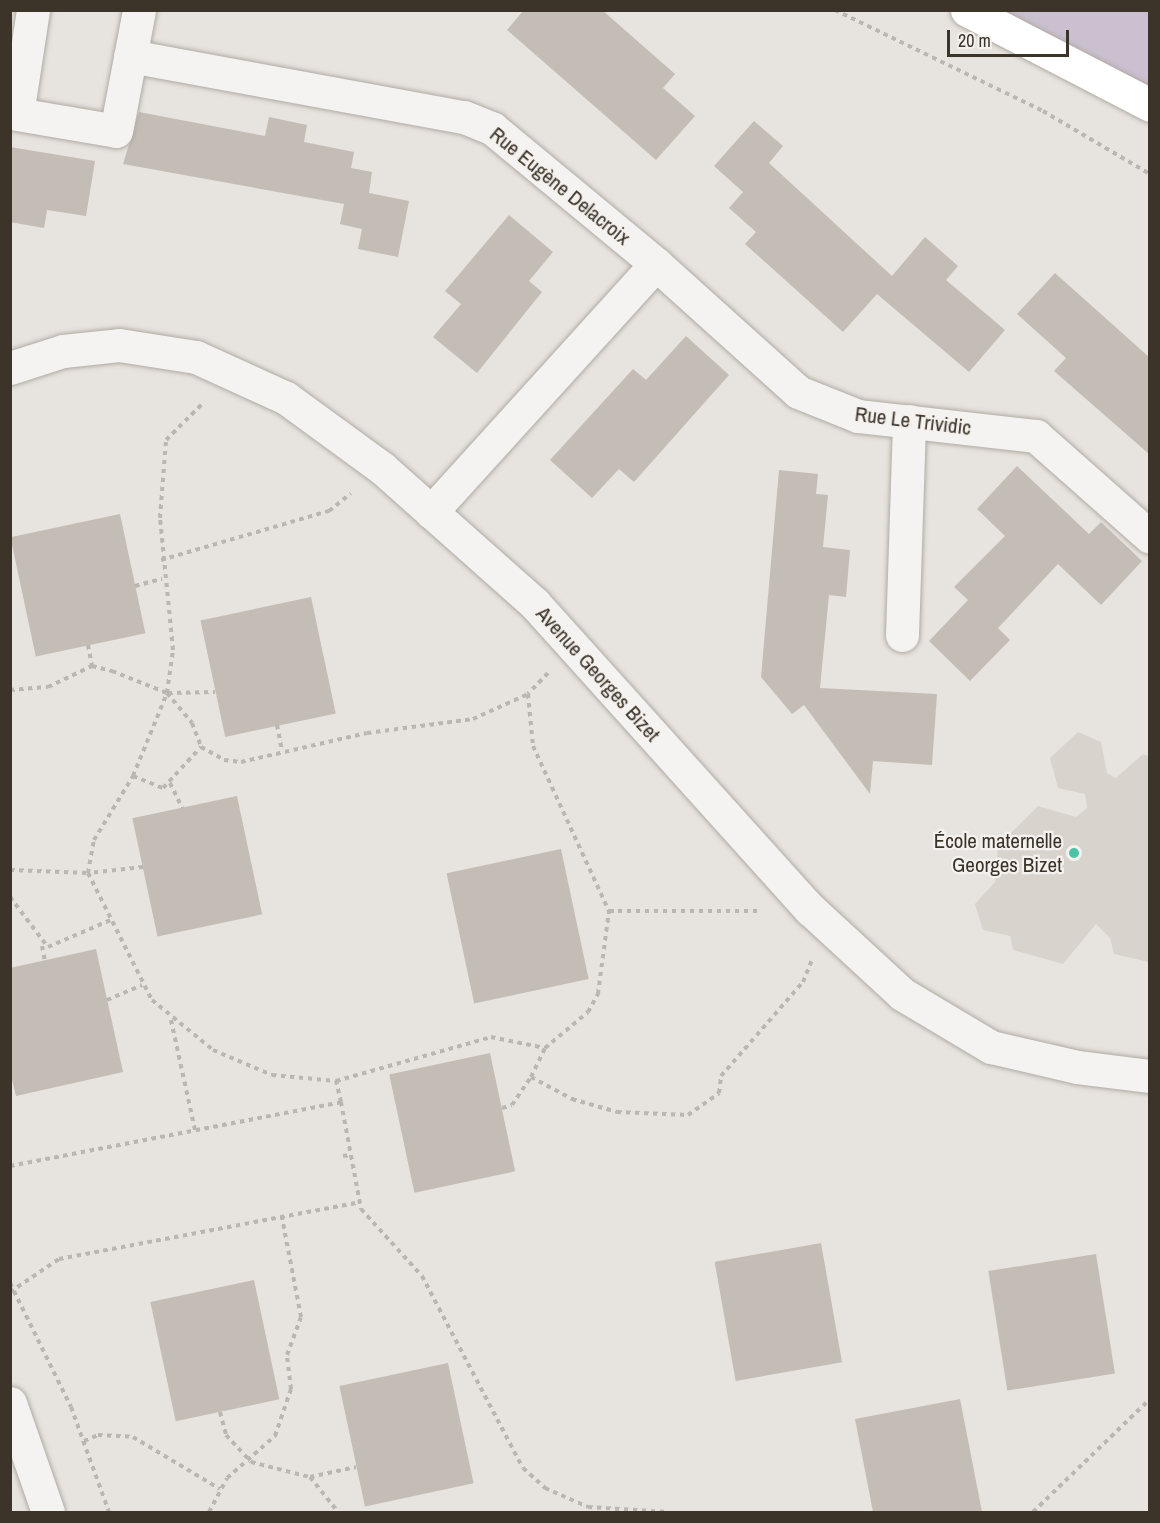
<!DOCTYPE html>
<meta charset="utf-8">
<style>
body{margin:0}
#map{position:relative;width:1160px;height:1523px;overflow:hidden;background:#e7e3de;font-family:"Archivo Narrow",sans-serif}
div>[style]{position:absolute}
.built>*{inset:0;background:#d8d3cd}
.green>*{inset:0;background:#cbc0d0}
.building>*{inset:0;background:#c3bdb6;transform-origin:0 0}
.path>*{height:4px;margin-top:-2px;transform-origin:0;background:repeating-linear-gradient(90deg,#bab6b1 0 4.5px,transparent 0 9px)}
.roads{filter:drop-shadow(0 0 2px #b0aba4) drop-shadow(0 0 2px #b0aba4)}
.street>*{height:33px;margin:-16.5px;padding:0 16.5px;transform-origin:16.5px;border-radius:16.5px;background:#f5f3f1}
.secondary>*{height:33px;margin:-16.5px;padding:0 16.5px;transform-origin:16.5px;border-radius:16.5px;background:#fff}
.dots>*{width:16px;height:16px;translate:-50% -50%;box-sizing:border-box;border:3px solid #f4f1ee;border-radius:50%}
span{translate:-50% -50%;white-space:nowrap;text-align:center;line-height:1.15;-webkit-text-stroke:4.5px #f4f1ee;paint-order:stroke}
.street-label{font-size:21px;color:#3c3429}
.poi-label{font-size:21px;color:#3c3429}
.right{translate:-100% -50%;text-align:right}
.frame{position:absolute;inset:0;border:12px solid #3c3429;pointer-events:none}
.scale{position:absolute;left:947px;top:30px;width:122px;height:27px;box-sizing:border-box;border:3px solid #3c3429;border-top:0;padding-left:8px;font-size:18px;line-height:21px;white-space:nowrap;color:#3c3429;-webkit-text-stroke:4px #f4f1ee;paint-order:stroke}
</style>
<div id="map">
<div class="built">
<i style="clip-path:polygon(1078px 732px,1101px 742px,1107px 773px,1116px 778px,1143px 754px,1149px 756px,1149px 962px,1114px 954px,1110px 938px,1096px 924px,1063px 964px,1013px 950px,1010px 936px,983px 930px,975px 904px,995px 882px,998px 846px,1038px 806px,1076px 817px,1087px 808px,1085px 794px,1058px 788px,1050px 758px)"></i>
</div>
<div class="green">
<i style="clip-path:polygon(974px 11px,1149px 11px,1149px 102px)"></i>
</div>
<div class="building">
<i style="clip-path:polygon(524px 10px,602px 10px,675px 74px,663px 88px,695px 116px,656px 160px,507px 30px)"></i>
<i style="clip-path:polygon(139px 112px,265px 136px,269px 117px,307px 125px,304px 142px,354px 152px,351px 168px,372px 172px,369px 193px,409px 201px,398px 257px,358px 249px,362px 229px,340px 224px,344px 204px,123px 164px)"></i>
<i style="clip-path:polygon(754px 121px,783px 146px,769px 163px,892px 276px,925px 237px,958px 266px,946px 280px,1005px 330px,969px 372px,877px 294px,843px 332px,745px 244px,756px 232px,729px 208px,743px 192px,714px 166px)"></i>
<i style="clip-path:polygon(10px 147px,95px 161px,86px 216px,47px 210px,44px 228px,10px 222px)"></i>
<i style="clip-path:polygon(509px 215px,553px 252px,529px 281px,542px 292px,477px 373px,433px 337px,461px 304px,445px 291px)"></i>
<i style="clip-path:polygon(1055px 273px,1149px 357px,1149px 454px,1054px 371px,1066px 358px,1017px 314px)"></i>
<i style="clip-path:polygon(686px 336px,729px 375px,634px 482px,619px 469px,592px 498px,550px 460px,633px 369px,646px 380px)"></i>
<i style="clip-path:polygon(1017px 466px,1089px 534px,1101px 522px,1142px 561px,1101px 605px,1058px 564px,998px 628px,1010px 640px,970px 681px,929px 641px,968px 600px,954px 587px,1005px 536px,977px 509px)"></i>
<i style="clip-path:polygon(779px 470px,818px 474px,816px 494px,828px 495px,823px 547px,850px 550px,846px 597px,829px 595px,820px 688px,937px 694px,932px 765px,873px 761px,870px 794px,804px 705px,792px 714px,761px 677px)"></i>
<i style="left:120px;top:514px;width:122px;height:112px;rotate:78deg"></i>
<i style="left:311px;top:597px;width:119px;height:113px;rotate:78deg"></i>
<i style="left:237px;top:796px;width:121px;height:107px;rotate:78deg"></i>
<i style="left:561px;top:849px;width:133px;height:117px;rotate:78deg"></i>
<i style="clip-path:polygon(96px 949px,123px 1072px,16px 1096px,10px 1071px,10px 968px)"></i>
<i style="left:490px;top:1053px;width:121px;height:103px;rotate:78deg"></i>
<i style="left:821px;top:1243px;width:121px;height:108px;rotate:80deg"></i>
<i style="left:1096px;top:1254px;width:121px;height:109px;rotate:81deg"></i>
<i style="left:254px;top:1280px;width:122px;height:106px;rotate:78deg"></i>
<i style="left:448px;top:1363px;width:123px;height:111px;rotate:78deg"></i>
<i style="clip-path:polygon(960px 1399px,982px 1512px,873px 1512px,855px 1419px)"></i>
</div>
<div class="path">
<i style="left:835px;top:10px;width:231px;rotate:25.9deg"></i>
<i style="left:1043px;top:111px;width:124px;rotate:30.5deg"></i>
<i style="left:161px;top:560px;width:175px;rotate:-16.3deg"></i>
<i style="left:329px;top:511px;width:28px;rotate:-39deg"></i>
<i style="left:135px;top:586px;width:28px;rotate:-15deg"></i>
<i style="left:88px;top:645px;width:21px;rotate:79deg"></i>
<i style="left:548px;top:673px;width:29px;rotate:134deg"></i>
<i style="left:528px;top:694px;width:52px;rotate:84.5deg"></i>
<i style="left:533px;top:746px;width:182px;rotate:65.3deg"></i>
<i style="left:10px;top:690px;width:38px;rotate:-5deg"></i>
<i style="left:48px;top:687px;width:49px;rotate:-25.5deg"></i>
<i style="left:92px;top:666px;width:21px;rotate:14deg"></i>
<i style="left:112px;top:671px;width:59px;rotate:21.8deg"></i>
<i style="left:167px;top:693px;width:39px;rotate:50deg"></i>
<i style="left:192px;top:723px;width:26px;rotate:69deg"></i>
<i style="left:201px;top:747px;width:26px;rotate:29deg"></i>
<i style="left:224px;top:760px;width:17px;rotate:7deg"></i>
<i style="left:241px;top:762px;width:129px;rotate:-13deg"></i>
<i style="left:367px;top:733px;width:107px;rotate:-7.5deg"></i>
<i style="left:473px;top:719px;width:60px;rotate:-24.4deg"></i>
<i style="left:168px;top:693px;width:47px;rotate:-1.2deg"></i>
<i style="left:277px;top:725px;width:25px;rotate:79deg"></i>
<i style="left:133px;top:776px;width:32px;rotate:22deg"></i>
<i style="left:163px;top:788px;width:56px;rotate:-47.2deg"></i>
<i style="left:170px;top:783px;width:28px;rotate:64deg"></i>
<i style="left:143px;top:867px;width:55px;rotate:173.8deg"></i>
<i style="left:88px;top:873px;width:34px;rotate:-80deg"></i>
<i style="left:94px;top:840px;width:75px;rotate:-58.6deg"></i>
<i style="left:133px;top:776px;width:90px;rotate:-67.7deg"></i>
<i style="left:167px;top:693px;width:43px;rotate:-82.1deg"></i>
<i style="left:173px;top:650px;width:133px;rotate:-95.6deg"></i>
<i style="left:160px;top:518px;width:78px;rotate:-85.6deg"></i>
<i style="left:166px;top:440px;width:54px;rotate:-45deg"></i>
<i style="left:10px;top:870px;width:78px;rotate:2.2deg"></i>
<i style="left:88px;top:873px;width:142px;rotate:63.3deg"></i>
<i style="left:152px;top:1000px;width:79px;rotate:39.3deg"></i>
<i style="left:213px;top:1050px;width:64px;rotate:23deg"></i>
<i style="left:272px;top:1075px;width:64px;rotate:5.4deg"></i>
<i style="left:336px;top:1081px;width:161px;rotate:-15.8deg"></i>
<i style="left:491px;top:1037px;width:55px;rotate:11.5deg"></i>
<i style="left:10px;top:897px;width:63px;rotate:52.8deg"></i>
<i style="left:48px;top:947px;width:71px;rotate:-23.3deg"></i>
<i style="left:42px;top:946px;width:15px;rotate:79deg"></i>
<i style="left:107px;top:1000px;width:38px;rotate:-23deg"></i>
<i style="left:171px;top:1020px;width:113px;rotate:77.7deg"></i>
<i style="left:531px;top:1077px;width:47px;rotate:28.2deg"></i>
<i style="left:572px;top:1099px;width:47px;rotate:16.1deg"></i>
<i style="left:617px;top:1112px;width:71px;rotate:2.4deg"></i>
<i style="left:688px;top:1115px;width:38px;rotate:-35deg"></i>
<i style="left:719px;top:1093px;width:17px;rotate:-83deg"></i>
<i style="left:721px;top:1076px;width:125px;rotate:-48.9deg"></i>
<i style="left:803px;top:982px;width:24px;rotate:-68deg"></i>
<i style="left:341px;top:1102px;width:109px;rotate:79.4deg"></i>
<i style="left:361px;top:1209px;width:91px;rotate:47.7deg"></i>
<i style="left:422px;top:1276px;width:217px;rotate:62.3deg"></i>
<i style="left:523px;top:1468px;width:30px;rotate:42deg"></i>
<i style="left:545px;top:1488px;width:47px;rotate:23.8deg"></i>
<i style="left:588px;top:1507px;width:80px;rotate:3.6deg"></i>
<i style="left:502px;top:1108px;width:10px;rotate:-17deg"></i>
<i style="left:512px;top:1105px;width:34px;rotate:-56deg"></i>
<i style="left:531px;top:1077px;width:32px;rotate:-64deg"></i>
<i style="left:545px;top:1048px;width:56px;rotate:-39.9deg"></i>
<i style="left:588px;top:1012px;width:21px;rotate:-61deg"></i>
<i style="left:598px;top:994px;width:84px;rotate:-82.5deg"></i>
<i style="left:609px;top:911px;width:152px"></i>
<i style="left:343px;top:1156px;width:8px;rotate:-7deg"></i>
<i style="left:10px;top:1166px;width:337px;rotate:-10.9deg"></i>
<i style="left:341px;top:1102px;width:22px;rotate:-103deg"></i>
<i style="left:10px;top:1283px;width:138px;rotate:63.8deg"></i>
<i style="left:71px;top:1407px;width:112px;rotate:70.1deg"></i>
<i style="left:10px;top:1292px;width:59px;rotate:-34deg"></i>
<i style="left:59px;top:1259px;width:306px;rotate:-10.7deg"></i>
<i style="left:220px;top:1412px;width:24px;rotate:75deg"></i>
<i style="left:226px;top:1435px;width:37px;rotate:47deg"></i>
<i style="left:251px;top:1462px;width:61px;rotate:14.3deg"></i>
<i style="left:310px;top:1477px;width:47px;rotate:-12.3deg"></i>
<i style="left:84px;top:1441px;width:15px;rotate:-23deg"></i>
<i style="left:98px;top:1435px;width:35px;rotate:3deg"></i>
<i style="left:133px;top:1437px;width:101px;rotate:30.9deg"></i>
<i style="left:310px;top:1477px;width:45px;rotate:51.3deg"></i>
<i style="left:209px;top:1512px;width:38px;rotate:-62deg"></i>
<i style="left:227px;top:1478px;width:64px;rotate:-41.2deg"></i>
<i style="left:275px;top:1436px;width:50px;rotate:-71.2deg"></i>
<i style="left:291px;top:1389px;width:34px;rotate:-97deg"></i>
<i style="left:287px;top:1355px;width:40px;rotate:-69.8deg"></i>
<i style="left:301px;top:1317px;width:102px;rotate:-100.8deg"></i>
<i style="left:1033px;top:1512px;width:163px;rotate:-44deg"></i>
</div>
<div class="roads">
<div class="street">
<i style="left:33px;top:10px;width:105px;rotate:98.7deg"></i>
<i style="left:17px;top:114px;width:100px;rotate:9.7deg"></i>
<i style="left:116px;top:131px;width:123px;rotate:-79.2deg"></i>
<i style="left:130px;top:56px;width:340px;rotate:10.4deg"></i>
<i style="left:464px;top:117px;width:31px;rotate:22deg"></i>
<i style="left:493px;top:129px;width:212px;rotate:39.6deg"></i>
<i style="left:656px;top:264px;width:191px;rotate:42deg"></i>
<i style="left:798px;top:392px;width:65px;rotate:21.8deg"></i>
<i style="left:858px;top:416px;width:179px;rotate:6.4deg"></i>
<i style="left:1036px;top:436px;width:152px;rotate:41.5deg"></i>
<i style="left:10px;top:368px;width:56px;rotate:-17.8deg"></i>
<i style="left:63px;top:351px;width:56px;rotate:-6.1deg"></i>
<i style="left:119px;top:345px;width:78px;rotate:8.9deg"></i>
<i style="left:196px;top:357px;width:99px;rotate:24.5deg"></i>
<i style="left:286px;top:398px;width:119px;rotate:36.1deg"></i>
<i style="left:382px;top:468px;width:205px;rotate:41.6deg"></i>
<i style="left:535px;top:604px;width:411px;rotate:48deg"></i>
<i style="left:810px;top:909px;width:125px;rotate:42.7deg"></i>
<i style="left:902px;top:994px;width:104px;rotate:30.8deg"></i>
<i style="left:991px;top:1047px;width:88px;rotate:13.1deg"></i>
<i style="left:1077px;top:1067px;width:74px;rotate:7deg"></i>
<i style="left:431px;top:512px;width:335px;rotate:-47.8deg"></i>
<i style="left:902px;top:635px;width:214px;rotate:-88.1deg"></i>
<i style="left:10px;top:1403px;width:115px;rotate:70.8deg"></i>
</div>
<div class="secondary">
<i style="left:967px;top:10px;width:206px;rotate:27.4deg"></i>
</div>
</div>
<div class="dots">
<i style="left:1074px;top:853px;background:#4cc3a9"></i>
</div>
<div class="street-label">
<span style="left:560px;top:186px;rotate:39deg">Rue Eugène Delacroix</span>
<span style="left:913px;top:421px;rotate:7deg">Rue Le Trividic</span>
<span style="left:598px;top:674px;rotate:48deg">Avenue Georges Bizet</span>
</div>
<div class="poi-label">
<span class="right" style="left:1062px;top:853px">École maternelle<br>Georges Bizet</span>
</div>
<div class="frame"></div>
<div class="scale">20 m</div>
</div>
